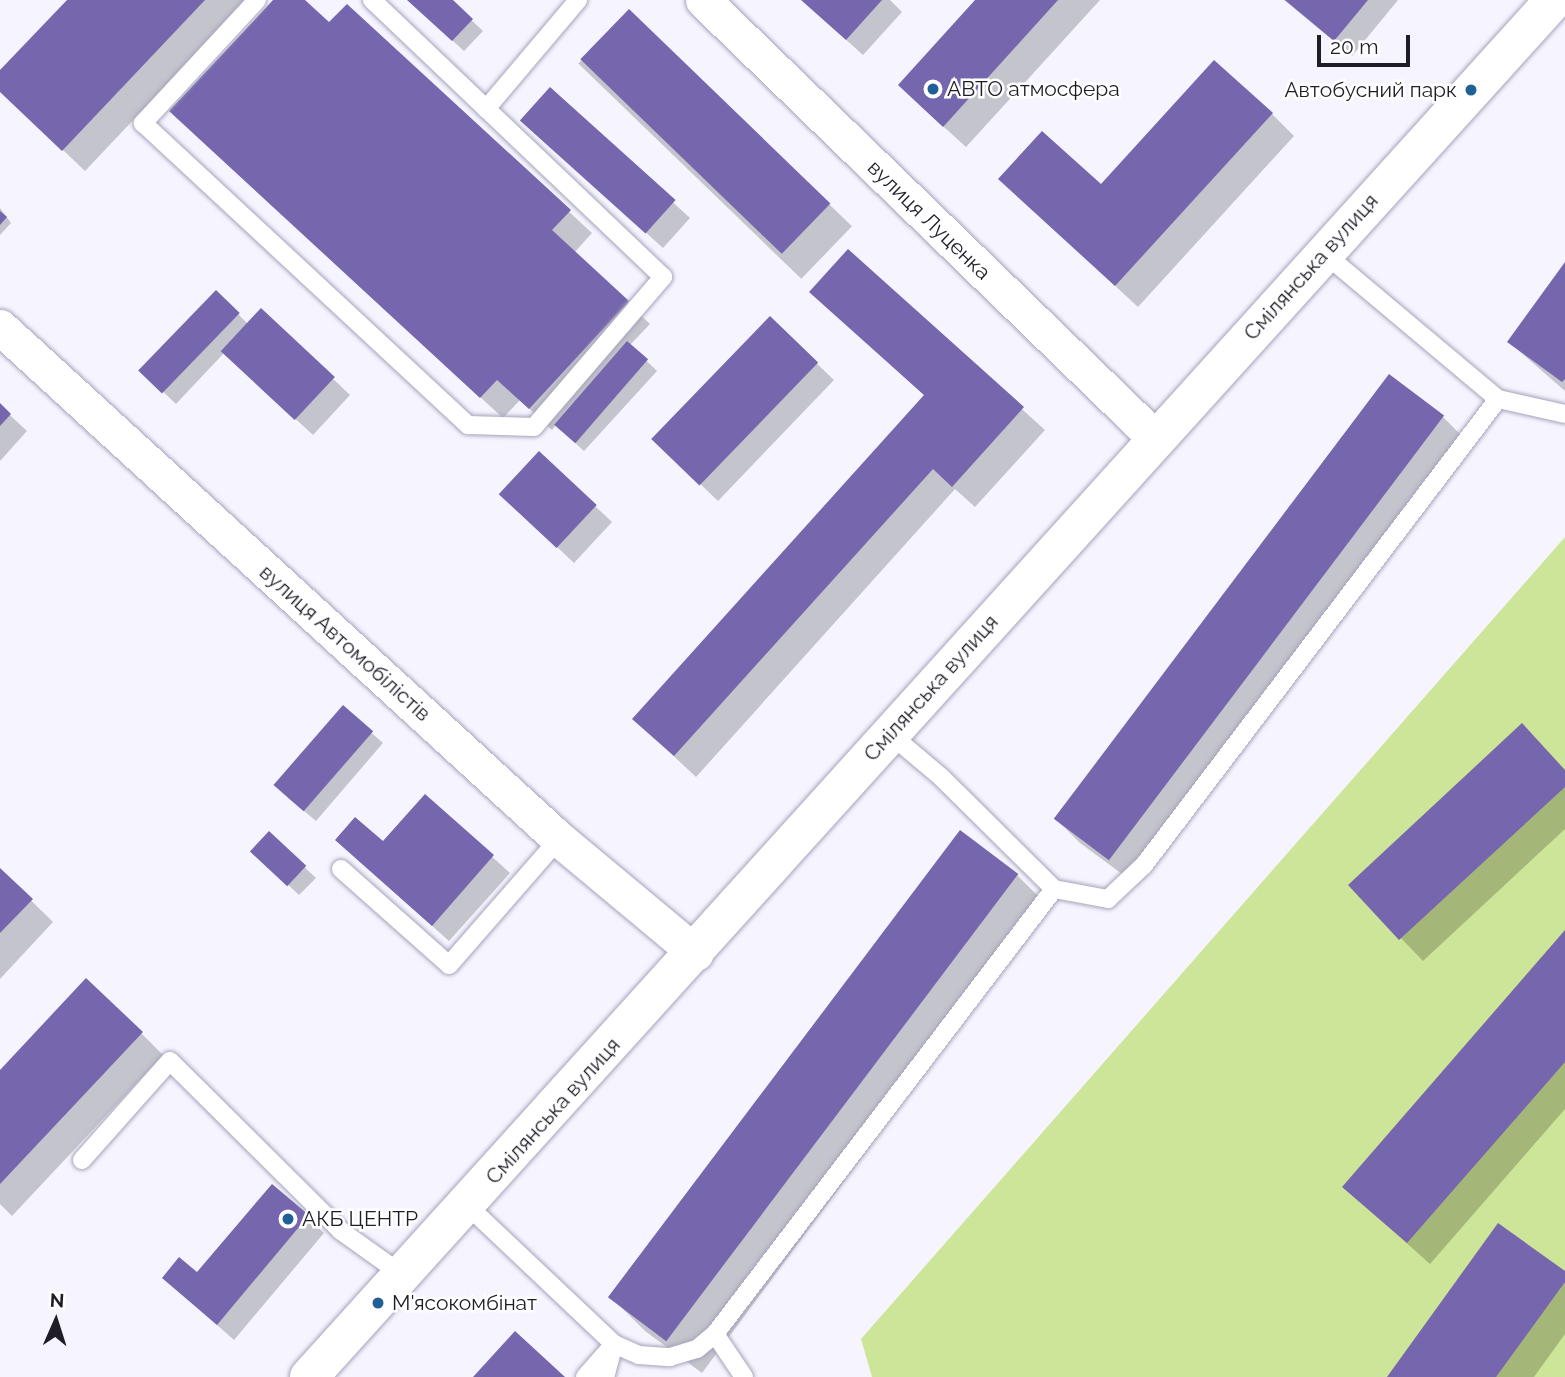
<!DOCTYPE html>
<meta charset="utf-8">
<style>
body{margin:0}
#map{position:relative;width:1565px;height:1377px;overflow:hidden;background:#f6f5ff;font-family:Raleway,sans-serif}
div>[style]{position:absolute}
.green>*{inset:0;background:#cde598}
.shadow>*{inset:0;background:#0003;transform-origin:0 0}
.building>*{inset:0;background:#7566ad;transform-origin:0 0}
.roads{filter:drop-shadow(0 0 2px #a6a3ba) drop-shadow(0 0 2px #a6a3ba)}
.lane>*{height:18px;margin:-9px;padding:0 9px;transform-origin:9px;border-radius:9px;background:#fff}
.street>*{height:35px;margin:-17.5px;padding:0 17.5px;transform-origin:17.5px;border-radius:17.5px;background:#fff}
.secondary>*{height:38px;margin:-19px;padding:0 19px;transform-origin:19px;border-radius:19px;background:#fff}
.dots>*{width:19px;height:19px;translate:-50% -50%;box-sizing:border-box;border:4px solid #fff;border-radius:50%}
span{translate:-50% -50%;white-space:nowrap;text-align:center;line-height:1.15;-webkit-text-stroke:5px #fff;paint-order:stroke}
.poi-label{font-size:21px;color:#1f1d26}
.left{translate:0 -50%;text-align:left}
.right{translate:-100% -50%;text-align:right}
.street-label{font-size:21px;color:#1f1d26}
.north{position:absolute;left:21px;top:1286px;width:70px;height:70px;-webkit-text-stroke:5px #fff;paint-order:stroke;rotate:3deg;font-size:19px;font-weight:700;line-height:28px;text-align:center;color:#1f1d26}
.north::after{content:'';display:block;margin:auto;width:24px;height:32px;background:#1f1d26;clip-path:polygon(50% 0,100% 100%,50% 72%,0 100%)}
.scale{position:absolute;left:1317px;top:35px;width:93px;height:32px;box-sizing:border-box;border:4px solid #1f1d26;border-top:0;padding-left:9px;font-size:21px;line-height:24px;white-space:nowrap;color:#1f1d26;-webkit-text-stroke:5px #fff;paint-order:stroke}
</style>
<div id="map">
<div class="green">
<i style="clip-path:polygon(1565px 537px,1565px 1377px,872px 1377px,861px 1339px)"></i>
</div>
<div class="shadow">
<i style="clip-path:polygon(69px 0,247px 0,85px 171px,0 90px,0 73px)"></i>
<i style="clip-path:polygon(275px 0,303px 0,330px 25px,347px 6px,592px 233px,574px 253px,650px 324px,630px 345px,657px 371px,584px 451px,556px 425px,552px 430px,520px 400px,503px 418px,193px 133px)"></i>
<i style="clip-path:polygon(408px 0,450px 0,483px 31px,464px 51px)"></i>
<i style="clip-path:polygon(802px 0,890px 0,902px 12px,863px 55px)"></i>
<i style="clip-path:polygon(978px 0,1100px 0,966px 147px,922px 107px)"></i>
<i style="clip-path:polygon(1284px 0,1398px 0,1352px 56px)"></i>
<i style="left:629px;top:11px;width:310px;height:73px;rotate:44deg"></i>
<i style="clip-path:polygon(550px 90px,690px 218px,663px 248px,539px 136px)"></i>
<i style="clip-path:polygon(1272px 114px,1294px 136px,1138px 307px,1000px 179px,1101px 186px)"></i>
<i style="clip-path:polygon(0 208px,11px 223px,0 235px)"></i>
<i style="clip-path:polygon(848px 251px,1045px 430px,975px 507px,955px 489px,696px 777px,634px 719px,925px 396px,811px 292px)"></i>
<i style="clip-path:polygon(1565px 265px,1565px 391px,1509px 342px)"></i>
<i style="clip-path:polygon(216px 292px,248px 324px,261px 310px,350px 395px,313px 435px,224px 353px,176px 404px,153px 382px)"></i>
<i style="clip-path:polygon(770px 319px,834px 380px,718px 501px,671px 456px)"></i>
<i style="clip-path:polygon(0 406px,27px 431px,0 461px)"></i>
<i style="clip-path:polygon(1442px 416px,1464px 438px,1133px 882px,1080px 843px,1058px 821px)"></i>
<i style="clip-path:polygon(595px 506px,612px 522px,574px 563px,518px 510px)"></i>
<i style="clip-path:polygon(343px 708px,383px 743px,316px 821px,287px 797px)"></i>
<i style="clip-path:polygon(1565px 771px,1565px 829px,1423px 961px,1350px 885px)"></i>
<i style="clip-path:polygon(425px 796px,510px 873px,449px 941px,354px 856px,383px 843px)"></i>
<i style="clip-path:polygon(269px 834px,316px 878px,299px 895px,264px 862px)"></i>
<i style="clip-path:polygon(0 870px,53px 922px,0 979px)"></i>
<i style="clip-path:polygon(1017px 875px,1048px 906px,702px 1373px,645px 1331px,614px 1300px)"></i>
<i style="clip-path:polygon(1565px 933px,1565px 1109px,1430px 1264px,1344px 1187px)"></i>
<i style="clip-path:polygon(141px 1033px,163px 1055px,12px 1216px,0 1204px,0 1072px)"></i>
<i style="clip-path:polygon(272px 1186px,324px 1233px,234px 1340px,164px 1278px,198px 1274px)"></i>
<i style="clip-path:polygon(1565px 1273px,1565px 1334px,1534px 1377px,1389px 1377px)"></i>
</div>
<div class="building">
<i style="clip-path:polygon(67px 0,205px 0,62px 151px,0 92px,0 70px)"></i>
<i style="clip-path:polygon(273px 0,305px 0,329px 22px,347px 4px,571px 210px,552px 230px,629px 301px,529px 409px,497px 380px,480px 398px,169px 111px)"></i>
<i style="clip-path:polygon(407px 0,453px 0,473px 19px,452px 41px)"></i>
<i style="clip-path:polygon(801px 0,882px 0,846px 40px)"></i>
<i style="clip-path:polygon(975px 0,1058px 0,943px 127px,898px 85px)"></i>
<i style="clip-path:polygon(1285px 0,1368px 0,1334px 41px)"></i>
<i style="left:629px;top:9px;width:280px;height:70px;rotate:44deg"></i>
<i style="clip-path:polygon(1214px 60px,1273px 113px,1115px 286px,998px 179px,1042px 131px,1101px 184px)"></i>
<i style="left:550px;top:87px;width:169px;height:45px;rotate:42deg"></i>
<i style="clip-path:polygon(0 211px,7px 217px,0 225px)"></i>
<i style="clip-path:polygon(848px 249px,1024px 407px,952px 487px,933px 469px,674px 756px,632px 719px,924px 395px,809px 292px)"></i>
<i style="clip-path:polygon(1565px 262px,1565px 379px,1562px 382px,1507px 342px)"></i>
<i style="left:216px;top:290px;width:33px;height:112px;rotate:44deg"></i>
<i style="left:261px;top:308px;width:101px;height:59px;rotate:43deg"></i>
<i style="left:770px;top:316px;width:67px;height:171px;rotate:44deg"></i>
<i style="left:627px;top:341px;width:28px;height:111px;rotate:41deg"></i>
<i style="left:1389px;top:374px;width:69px;height:557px;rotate:37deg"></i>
<i style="clip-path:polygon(0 403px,11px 414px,0 426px)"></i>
<i style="left:539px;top:451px;width:79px;height:59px;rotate:43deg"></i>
<i style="left:343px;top:705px;width:40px;height:106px;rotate:41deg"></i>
<i style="clip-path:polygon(1522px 723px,1565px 770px,1565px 787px,1399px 940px,1348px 885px)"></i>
<i style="clip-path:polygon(425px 794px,494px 855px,432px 926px,335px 840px,355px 817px,383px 841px)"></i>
<i style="left:960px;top:830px;width:73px;height:585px;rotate:37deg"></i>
<i style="left:269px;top:831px;width:51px;height:28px;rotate:43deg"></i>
<i style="clip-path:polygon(0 868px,33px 899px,0 933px)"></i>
<i style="clip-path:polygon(1565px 930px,1565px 1062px,1407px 1243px,1342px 1187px)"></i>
<i style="clip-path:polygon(86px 978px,143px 1032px,0 1184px,0 1070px)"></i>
<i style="clip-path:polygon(272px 1184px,309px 1215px,217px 1325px,162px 1278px,179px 1257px,197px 1272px)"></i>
<i style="clip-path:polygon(1498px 1223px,1565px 1271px,1565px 1282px,1496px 1377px,1387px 1377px)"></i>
<i style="clip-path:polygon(515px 1331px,565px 1377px,473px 1377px)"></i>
</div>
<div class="roads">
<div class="lane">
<i style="left:257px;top:0;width:168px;rotate:132.8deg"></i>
<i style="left:143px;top:123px;width:444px;rotate:42.9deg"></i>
<i style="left:468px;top:425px;width:66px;rotate:1.7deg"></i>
<i style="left:534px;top:427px;width:198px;rotate:-49.3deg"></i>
<i style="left:663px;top:277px;width:402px;rotate:-136.4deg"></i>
<i style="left:486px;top:109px;width:143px;rotate:-49.8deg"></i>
<i style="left:1498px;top:399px;width:69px;rotate:12.6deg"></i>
<i style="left:890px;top:734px;width:67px;rotate:40.1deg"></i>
<i style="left:941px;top:777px;width:159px;rotate:44.7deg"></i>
<i style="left:341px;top:869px;width:144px;rotate:41.6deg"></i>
<i style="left:449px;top:965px;width:167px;rotate:-48.9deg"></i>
<i style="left:82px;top:1160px;width:132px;rotate:-48.4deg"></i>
<i style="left:170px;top:1061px;width:241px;rotate:44.8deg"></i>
<i style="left:341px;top:1231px;width:77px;rotate:35.5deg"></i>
<i style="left:468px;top:1206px;width:201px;rotate:43.4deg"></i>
<i style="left:614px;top:1344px;width:27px;rotate:24deg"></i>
<i style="left:639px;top:1355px;width:31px;rotate:4deg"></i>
<i style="left:670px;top:1357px;width:28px;rotate:-17deg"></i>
<i style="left:697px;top:1349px;width:23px;rotate:-40deg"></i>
<i style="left:715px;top:1334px;width:559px;rotate:-52.7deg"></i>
<i style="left:1054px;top:889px;width:55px;rotate:10.5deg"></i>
<i style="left:1108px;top:899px;width:50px;rotate:-43.4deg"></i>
<i style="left:1144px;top:865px;width:585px;rotate:-52.78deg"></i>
<i style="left:1498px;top:399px;width:227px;rotate:-140deg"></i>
<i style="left:715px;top:1334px;width:52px;rotate:56deg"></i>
<i style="left:585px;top:1377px;width:44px;rotate:-48.7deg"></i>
<i style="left:614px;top:1344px;width:34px;rotate:105deg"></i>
</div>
<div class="street">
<i style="left:703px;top:0;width:629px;rotate:44.1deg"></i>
<i style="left:0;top:327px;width:758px;rotate:42.49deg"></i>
<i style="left:559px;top:839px;width:178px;rotate:39.8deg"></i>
</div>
<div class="secondary">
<i style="left:309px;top:1377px;width:1856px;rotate:-47.88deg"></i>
</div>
</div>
<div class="dots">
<i style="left:933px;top:89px;background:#206096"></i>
<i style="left:1471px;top:90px;background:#206096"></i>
<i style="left:288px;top:1219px;background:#206096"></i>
<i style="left:378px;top:1303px;background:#206096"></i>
</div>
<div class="poi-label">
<span class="left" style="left:947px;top:89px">АВТО атмосфера</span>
<span class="right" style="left:1457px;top:90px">Автобусний парк</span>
<span class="left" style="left:302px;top:1219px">АКБ ЦЕНТР</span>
<span class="left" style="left:392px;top:1303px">М'ясокомбінат</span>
</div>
<div class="street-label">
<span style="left:929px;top:220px;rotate:44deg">вулиця Луценка</span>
<span style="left:1311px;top:267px;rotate:-48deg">Смілянська вулиця</span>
<span style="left:345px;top:643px;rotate:42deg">вулиця Автомобілістів</span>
<span style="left:931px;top:688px;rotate:-48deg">Смілянська вулиця</span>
<span style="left:553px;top:1111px;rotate:-48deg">Смілянська вулиця</span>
</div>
<div class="north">N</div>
<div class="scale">20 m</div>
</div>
